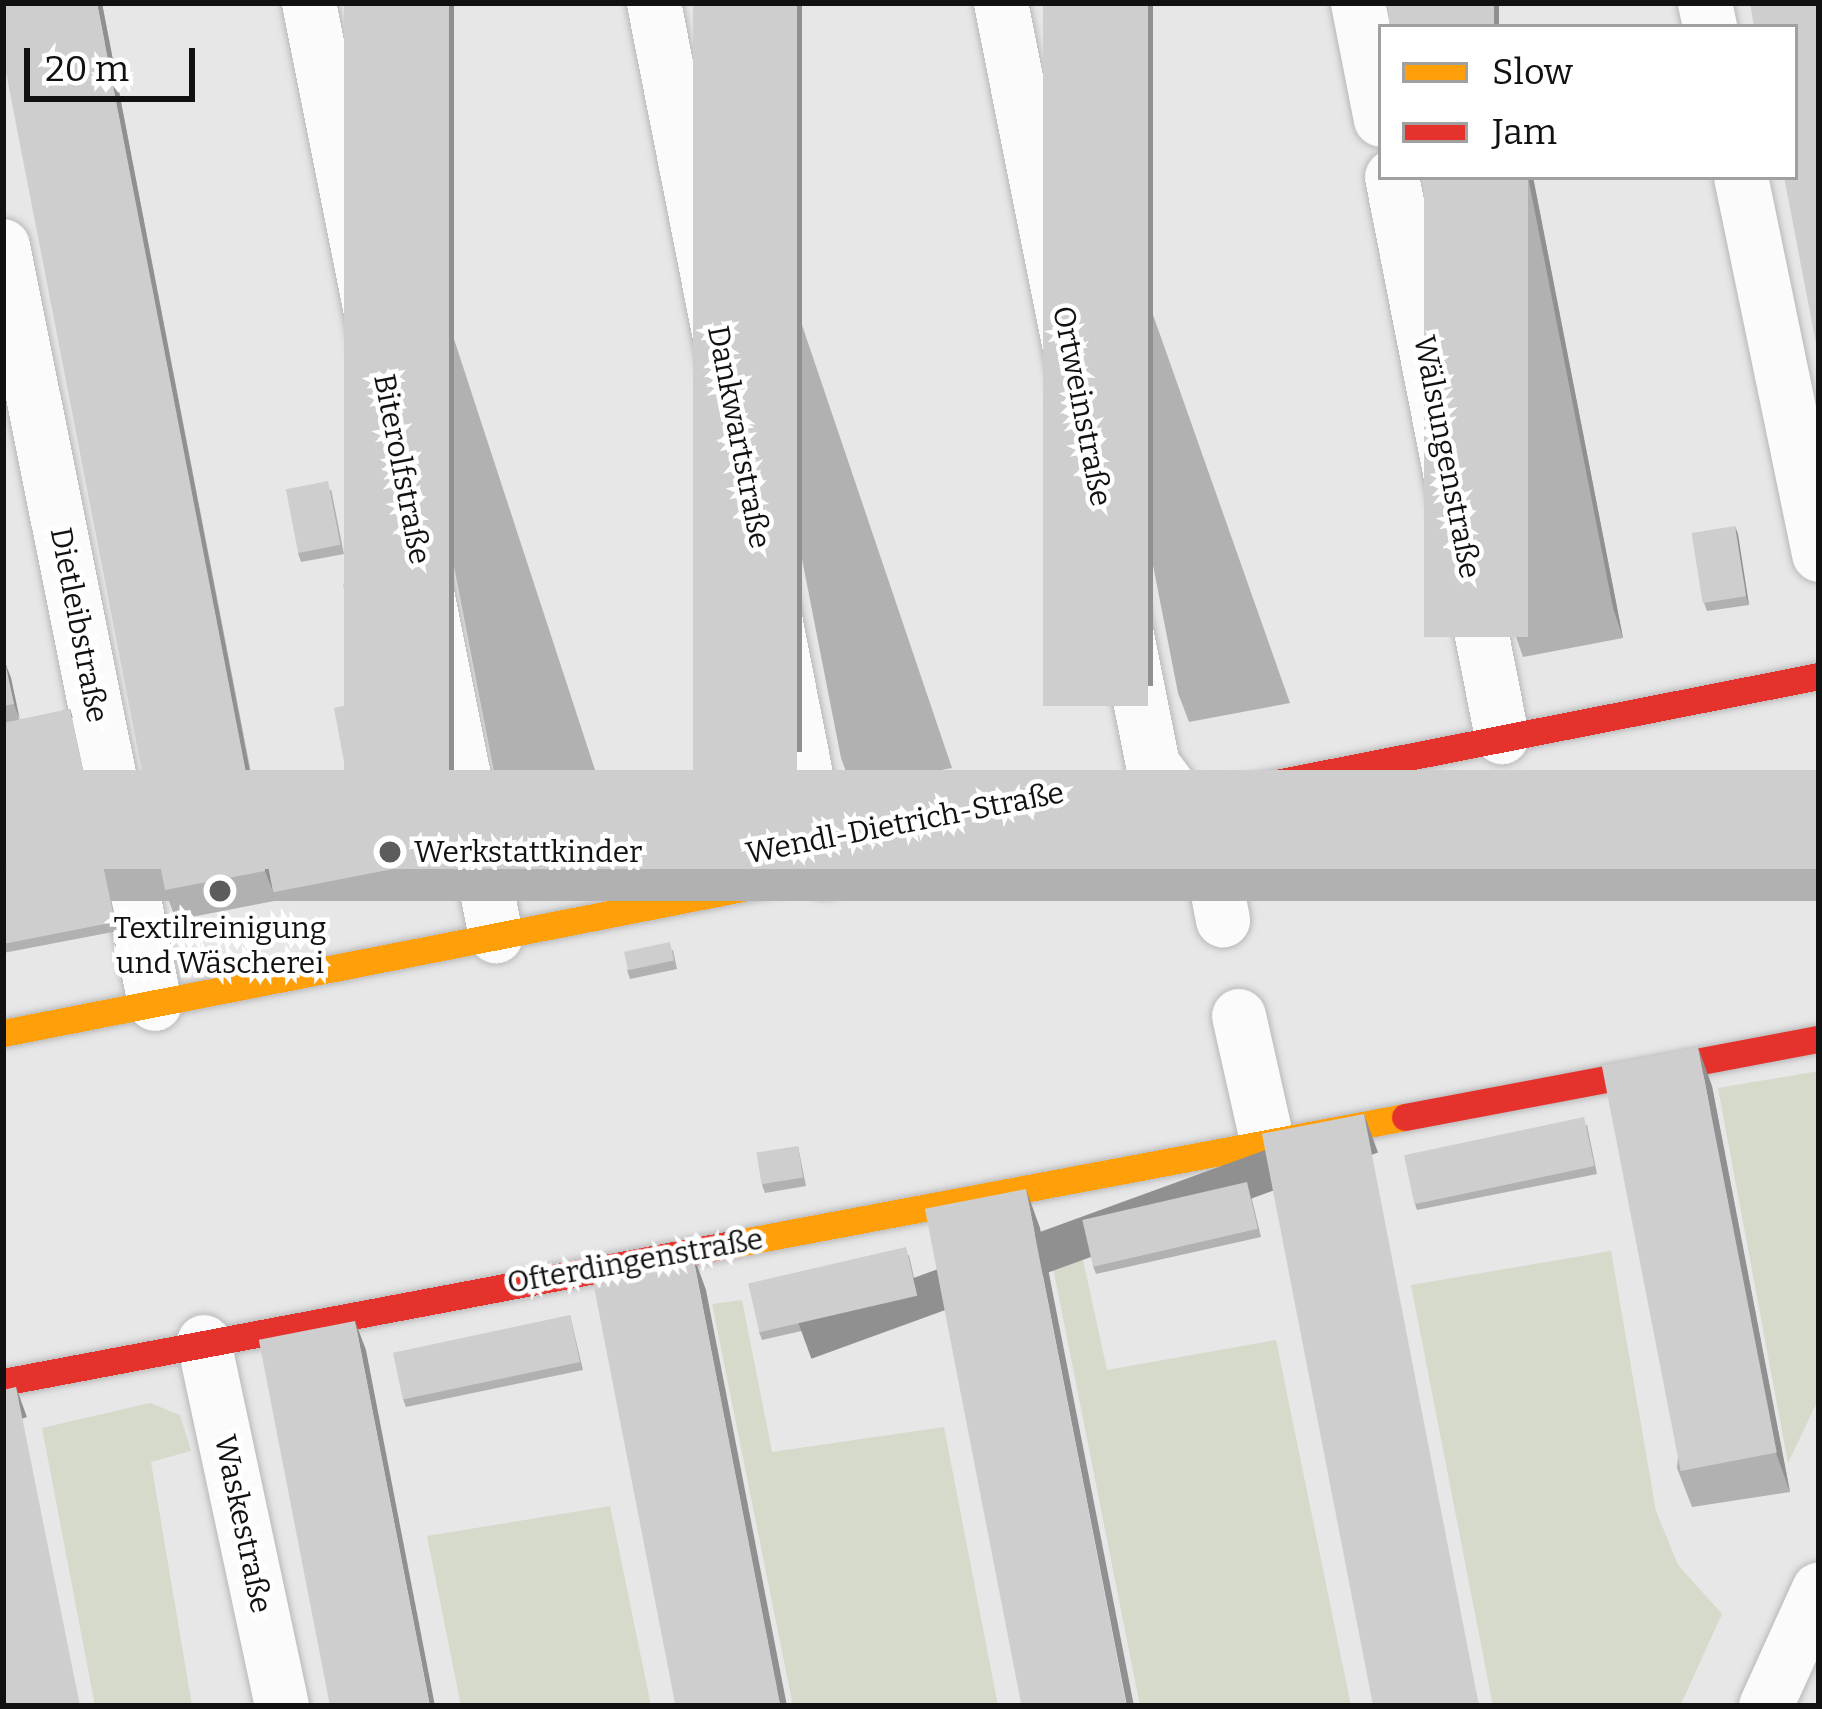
<!DOCTYPE html>
<meta charset="utf-8">
<style>
body{margin:0}
#map{position:relative;width:1822px;height:1709px;overflow:hidden;background:#e7e7e7;font-family:Bitter,serif}
div>[style]{position:absolute}
.green>*{inset:0;background:#d5daca}
.roads{filter:drop-shadow(0 0 3px #b8b8b8) drop-shadow(0 0 3px #b8b8b8)}
.street>*{height:54px;margin:-27px;padding:0 27px;transform-origin:27px;border-radius:27px;background:#fbfbfb}
.slow>*{height:27px;margin:-13.5px;padding:0 13.5px;transform-origin:13.5px;border-radius:13.5px;background:#ff9f0a}
.jam>*{height:27px;margin:-13.5px;padding:0 13.5px;transform-origin:13.5px;border-radius:13.5px;background:#e5322d}
.wall>*{inset:0;background:#b1b1b1;transform-origin:0 0}
.shaded-wall>*{inset:0;background:#909090;transform-origin:0 0}
.building>*{inset:0;background:#cecece;transform-origin:0 0}
.dots>*{width:33px;height:33px;translate:-50% -50%;box-sizing:border-box;border:6px solid #fff;border-radius:50%}
span{translate:-50% -50%;white-space:nowrap;text-align:center;line-height:1.15;-webkit-text-stroke:9px #fff;paint-order:stroke}
.street-label{font-size:30px;color:#111112}
.poi-label{font-size:30px;color:#111112}
.left{translate:0 -50%;text-align:left}
.frame{position:absolute;inset:0;border:6px solid #111112;pointer-events:none}
.legend{position:absolute;left:1378px;top:24px;width:420px;height:156px;box-sizing:border-box;background:#fff;border:3px solid #a0a0a0;margin:0;padding:15px 21px;list-style:none;font-size:36px;color:#111112}
.legend li{display:flex;align-items:center;gap:24px;height:60px}
.legend b{width:60px;border:3px solid #a0a0a0}
.scale{position:absolute;left:24px;top:48px;width:171px;height:54px;box-sizing:border-box;border:6px solid #111112;border-top:0;padding-left:15px;font-size:36px;line-height:42px;white-space:nowrap;color:#111112;-webkit-text-stroke:9px #fff;paint-order:stroke}
</style>
<div id="map">
<div class="green">
<i style="clip-path:polygon(1819px 1071px,1819px 1398px,1788px 1463px,1718px 1088px)"></i>
<i style="clip-path:polygon(1076px 1228px,1107px 1370px,1276px 1340px,1351px 1706px,1140px 1706px,1046px 1232px)"></i>
<i style="clip-path:polygon(1611px 1251px,1656px 1511px,1678px 1565px,1722px 1614px,1680px 1706px,1493px 1706px,1411px 1285px)"></i>
<i style="clip-path:polygon(742px 1300px,772px 1452px,944px 1427px,998px 1706px,793px 1706px,712px 1304px)"></i>
<i style="clip-path:polygon(150px 1403px,180px 1415px,191px 1451px,151px 1462px,192px 1706px,95px 1706px,42px 1428px)"></i>
<i style="clip-path:polygon(610px 1506px,651px 1706px,461px 1706px,427px 1536px)"></i>
</div>
<div class="roads">
<div class="street">
<i style="left:309px;top:3px;width:952px;rotate:78.67deg"></i>
<i style="left:654px;top:3px;width:885px;rotate:78.86deg"></i>
<i style="left:1001px;top:3px;width:777px;rotate:78.72deg"></i>
<i style="left:1153px;top:765px;width:90px;rotate:53.1deg"></i>
<i style="left:1207px;top:837px;width:85px;rotate:79.1deg"></i>
<i style="left:1358px;top:3px;width:119px;rotate:78.9deg"></i>
<i style="left:1705px;top:3px;width:25px;rotate:78deg"></i>
<i style="left:1392px;top:177px;width:571px;rotate:78.89deg"></i>
<i style="left:1741px;top:177px;width:386px;rotate:78.3deg"></i>
<i style="left:3px;top:246px;width:773px;rotate:78.66deg"></i>
<i style="left:1239px;top:1016px;width:132px;rotate:77.3deg"></i>
<i style="left:204px;top:1342px;width:372px;rotate:77.9deg"></i>
<i style="left:1766px;top:1706px;width:128px;rotate:-65.6deg"></i>
</div>
<div class="slow">
<i style="left:3px;top:1033px;width:1013px;rotate:-11.1deg"></i>
<i style="left:727px;top:1245px;width:690px;rotate:-10.69deg"></i>
</div>
<div class="jam">
<i style="left:997px;top:838px;width:838px;rotate:-11.15deg"></i>
<i style="left:1405px;top:1117px;width:421px;rotate:-10.7deg"></i>
<i style="left:3px;top:1382px;width:737px;rotate:-10.72deg"></i>
</div>
</div>
<div class="wall">
<i style="clip-path:polygon(344px 3px,616px 834px,515px 853px,504px 823px)"></i>
<i style="clip-path:polygon(693px 3px,952px 768px,852px 788px,841px 758px)"></i>
<i style="clip-path:polygon(1043px 3px,1290px 703px,1189px 722px,1178px 693px)"></i>
<i style="clip-path:polygon(102px 4px,258px 809px,351px 791px,348px 783px,365px 701px,378px 594px,407px 746px,423px 743px,429px 760px,450px 867px,176px 920px,165px 890px)"></i>
<i style="clip-path:polygon(1424px 177px,1533px 177px,1623px 638px,1523px 657px,1513px 628px)"></i>
<i style="clip-path:polygon(331px 489px,344px 554px,301px 562px,298px 553px)"></i>
<i style="clip-path:polygon(1735px 526px,1749px 605px,1707px 611px,1704px 603px)"></i>
<i style="clip-path:polygon(3px 662px,11px 678px,19px 720px,70px 709px,118px 931px,3px 953px,3px 870px,14px 868px,3px 813px)"></i>
<i style="clip-path:polygon(759px 724px,776px 799px,728px 808px,725px 800px)"></i>
<i style="left:1819px;top:770px;width:131px;height:1850px;rotate:90deg"></i>
<i style="clip-path:polygon(694px 832px,696px 844px,648px 851px,645px 843px)"></i>
<i style="clip-path:polygon(673px 950px,677px 969px,630px 979px,627px 970px)"></i>
<i style="clip-path:polygon(1712px 1086px,1790px 1492px,1692px 1507px,1677px 1468px)"></i>
<i style="clip-path:polygon(1587px 1125px,1597px 1174px,1417px 1210px,1414px 1201px)"></i>
<i style="clip-path:polygon(798px 1146px,806px 1186px,765px 1193px,762px 1185px)"></i>
<i style="clip-path:polygon(1250px 1191px,1261px 1237px,1096px 1274px,1093px 1266px)"></i>
<i style="clip-path:polygon(909px 1255px,920px 1304px,762px 1340px,759px 1332px)"></i>
<i style="clip-path:polygon(570px 1315px,583px 1370px,406px 1407px,403px 1399px)"></i>
</div>
<div class="shaded-wall">
<i style="clip-path:polygon(97px 3px,102px 3px,273px 892px,265px 871px)"></i>
<i style="left:449px;top:3px;width:5px;height:817px"></i>
<i style="left:797px;top:3px;width:5px;height:749px"></i>
<i style="left:1148px;top:3px;width:5px;height:683px"></i>
<i style="left:1494px;top:3px;width:5px;height:25px"></i>
<i style="clip-path:polygon(1528px 177px,1533px 177px,1623px 638px,1613px 608px)"></i>
<i style="clip-path:polygon(1735px 526px,1738px 534px,1749px 605px,1746px 596px)"></i>
<i style="clip-path:polygon(372px 578px,378px 594px,410px 763px,405px 747px)"></i>
<i style="clip-path:polygon(5px 662px,11px 678px,20px 720px,14px 704px)"></i>
<i style="left:70px;top:709px;width:9px;height:218px;rotate:72deg"></i>
<i style="clip-path:polygon(423px 743px,429px 760px,450px 867px,447px 858px)"></i>
<i style="clip-path:polygon(1698px 1047px,1712px 1086px,1790px 1492px,1776px 1453px)"></i>
<i style="left:1364px;top:1114px;width:41px;height:603px;rotate:70deg"></i>
<i style="clip-path:polygon(1026px 1189px,1040px 1228px,1134px 1706px,1127px 1706px)"></i>
<i style="clip-path:polygon(692px 1251px,706px 1290px,787px 1706px,780px 1706px)"></i>
<i style="clip-path:polygon(355px 1321px,366px 1350px,435px 1706px,430px 1706px)"></i>
<i style="left:16px;top:1387px;width:32px;height:325px;rotate:70deg"></i>
</div>
<div class="building">
<i style="clip-path:polygon(3px 3px,97px 3px,265px 871px,165px 890px,3px 57px)"></i>
<i style="left:344px;top:3px;width:105px;height:835px"></i>
<i style="left:693px;top:3px;width:104px;height:769px"></i>
<i style="left:1043px;top:3px;width:105px;height:703px"></i>
<i style="left:1389px;top:3px;width:105px;height:25px"></i>
<i style="clip-path:polygon(1750px 3px,1819px 3px,1819px 359px,1784px 177px,1795px 177px,1795px 27px,1754px 27px)"></i>
<i style="left:1424px;top:177px;width:104px;height:460px"></i>
<i style="left:328px;top:481px;width:65px;height:43px;rotate:79deg"></i>
<i style="left:1735px;top:526px;width:71px;height:44px;rotate:81deg"></i>
<i style="clip-path:polygon(372px 578px,405px 747px,423px 743px,428px 768px,348px 783px,334px 708px,365px 701px,343px 584px)"></i>
<i style="clip-path:polygon(3px 662px,5px 662px,14px 704px,3px 706px)"></i>
<i style="clip-path:polygon(70px 709px,115px 922px,3px 944px,3px 870px,14px 868px,3px 813px,3px 723px)"></i>
<i style="left:759px;top:724px;width:68px;height:48px;rotate:78deg"></i>
<i style="left:1819px;top:770px;width:99px;height:1850px;rotate:90deg"></i>
<i style="left:431px;top:776px;width:84px;height:177px;rotate:79deg"></i>
<i style="clip-path:polygon(691px 824px,692px 835px,645px 843px,642px 830px)"></i>
<i style="left:670px;top:942px;width:19px;height:47px;rotate:78deg"></i>
<i style="left:1698px;top:1047px;width:413px;height:98px;rotate:79deg"></i>
<i style="left:1364px;top:1114px;width:603px;height:104px;rotate:79deg"></i>
<i style="left:1584px;top:1117px;width:50px;height:184px;rotate:78deg"></i>
<i style="left:798px;top:1146px;width:32px;height:42px;rotate:81deg"></i>
<i style="left:1247px;top:1182px;width:48px;height:169px;rotate:77deg"></i>
<i style="left:1026px;top:1189px;width:527px;height:103px;rotate:79deg"></i>
<i style="left:906px;top:1247px;width:50px;height:162px;rotate:77deg"></i>
<i style="left:692px;top:1251px;width:463px;height:103px;rotate:79deg"></i>
<i style="left:570px;top:1315px;width:48px;height:181px;rotate:78deg"></i>
<i style="left:355px;top:1321px;width:392px;height:98px;rotate:79deg"></i>
<i style="clip-path:polygon(16px 1387px,80px 1706px,3px 1706px,3px 1390px)"></i>
</div>
<div class="dots">
<i style="left:390px;top:852px;background:#5c5c5d"></i>
<i style="left:220px;top:891px;background:#5c5c5d"></i>
</div>
<div class="street-label">
<span style="left:1082px;top:406px;rotate:79deg">Ortweinstraße</span>
<span style="left:739px;top:437px;rotate:79deg">Dankwartstraße</span>
<span style="left:1447px;top:457px;rotate:79deg">Wälsungenstraße</span>
<span style="left:402px;top:469px;rotate:79deg">Biterolfstraße</span>
<span style="left:79px;top:625px;rotate:79deg">Dietleibstraße</span>
<span style="left:905px;top:823px;rotate:-11deg">Wendl-Dietrich-Straße</span>
<span style="left:635px;top:1261px;rotate:-10deg">Ofterdingenstraße</span>
<span style="left:243px;top:1524px;rotate:78deg">Waskestraße</span>
</div>
<div class="poi-label">
<span class="left" style="left:414px;top:852px">Werkstattkinder</span>
<span style="left:220px;top:945px">Textilreinigung<br>und Wäscherei</span>
</div>
<div class="frame"></div>
<ul class="legend">
<li><b style="height:15px;background:#ff9f0a"></b>Slow</li>
<li><b style="height:15px;background:#e5322d"></b>Jam</li>
</ul>
<div class="scale">20 m</div>
</div>
